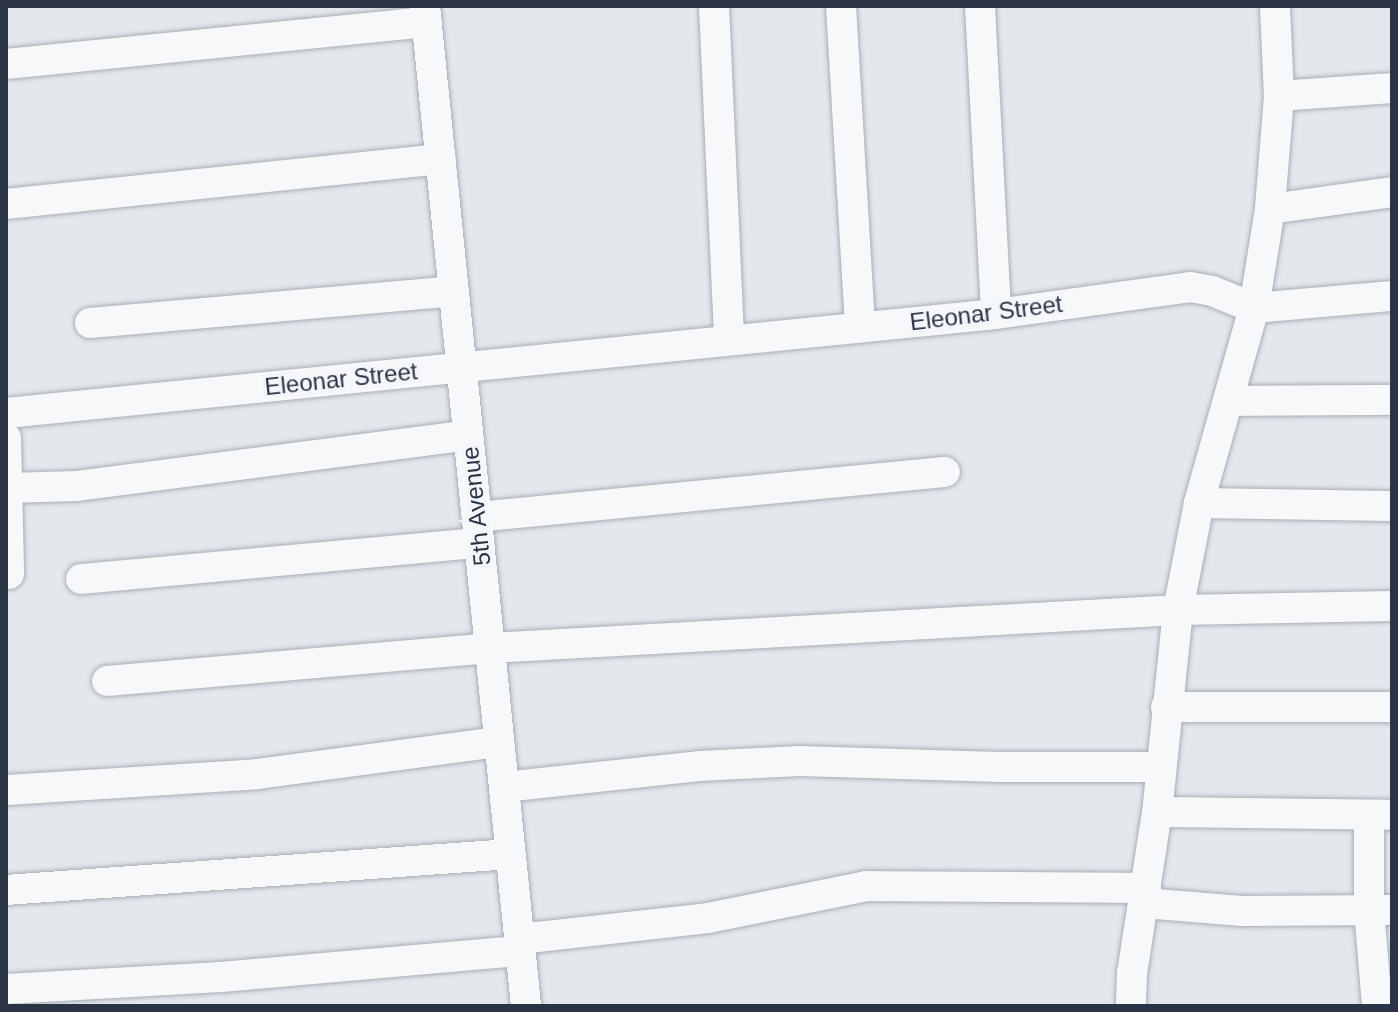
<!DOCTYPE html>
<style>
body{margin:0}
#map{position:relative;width:1398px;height:1012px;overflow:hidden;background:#e4e7ec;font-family:Arial,sans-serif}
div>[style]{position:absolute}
.roads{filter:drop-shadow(0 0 2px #a9aeb7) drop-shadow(0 0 2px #a9aeb7)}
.street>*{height:30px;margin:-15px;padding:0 15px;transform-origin:15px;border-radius:15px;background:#f7f8fa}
span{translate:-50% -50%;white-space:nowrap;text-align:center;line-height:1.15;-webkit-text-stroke:8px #f4f6f9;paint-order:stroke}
.street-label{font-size:24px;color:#2b3445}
.frame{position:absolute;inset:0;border:8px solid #2b3445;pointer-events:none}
</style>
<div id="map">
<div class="roads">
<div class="street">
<i style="left:425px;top:6px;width:1005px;rotate:84.23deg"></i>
<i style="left:714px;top:6px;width:333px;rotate:87.4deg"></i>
<i style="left:841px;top:6px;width:322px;rotate:86.6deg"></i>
<i style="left:980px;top:6px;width:308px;rotate:87deg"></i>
<i style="left:1275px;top:6px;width:90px;rotate:87.5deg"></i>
<i style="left:1279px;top:96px;width:113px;rotate:94.6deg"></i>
<i style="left:1270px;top:209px;width:100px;rotate:99.2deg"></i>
<i style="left:1254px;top:308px;width:139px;rotate:-5deg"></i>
<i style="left:6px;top:64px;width:423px;rotate:-5.7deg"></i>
<i style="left:1279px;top:96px;width:113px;rotate:-4deg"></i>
<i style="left:6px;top:204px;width:437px;rotate:-5.9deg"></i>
<i style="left:1270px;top:209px;width:123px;rotate:-7.9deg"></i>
<i style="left:90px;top:323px;width:365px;rotate:-5deg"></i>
<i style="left:1230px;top:401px;width:162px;rotate:-0.4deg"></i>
<i style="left:6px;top:413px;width:995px;rotate:-5.71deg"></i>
<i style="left:996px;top:314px;width:196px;rotate:-7.9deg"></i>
<i style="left:1190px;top:287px;width:22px;rotate:10deg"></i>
<i style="left:1212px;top:291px;width:45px;rotate:22deg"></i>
<i style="left:1254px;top:308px;width:203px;rotate:105.8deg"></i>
<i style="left:1199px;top:503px;width:109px;rotate:101.1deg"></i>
<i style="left:1178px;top:610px;width:203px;rotate:95.9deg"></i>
<i style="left:1157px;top:812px;width:163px;rotate:98.8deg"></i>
<i style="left:1132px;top:973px;width:33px;rotate:92deg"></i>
<i style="left:6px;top:438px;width:136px;rotate:88.7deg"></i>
<i style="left:7px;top:488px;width:70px;rotate:-1.6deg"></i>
<i style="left:77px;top:486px;width:394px;rotate:-7.4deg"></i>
<i style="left:1199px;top:503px;width:193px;rotate:0.9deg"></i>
<i style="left:477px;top:517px;width:470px;rotate:-5.5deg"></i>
<i style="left:81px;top:579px;width:400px;rotate:-5.2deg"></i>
<i style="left:107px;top:681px;width:384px;rotate:-4.9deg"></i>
<i style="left:490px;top:648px;width:689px;rotate:-3.16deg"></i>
<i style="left:1178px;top:610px;width:214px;rotate:-1.1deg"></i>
<i style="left:1166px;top:707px;width:226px"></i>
<i style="left:504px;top:787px;width:196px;rotate:-6.1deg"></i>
<i style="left:699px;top:766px;width:101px;rotate:-2.8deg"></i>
<i style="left:800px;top:761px;width:200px;rotate:1.7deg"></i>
<i style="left:1000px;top:767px;width:161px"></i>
<i style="left:6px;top:790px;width:253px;rotate:-3.6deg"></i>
<i style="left:258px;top:774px;width:243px;rotate:-7.6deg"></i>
<i style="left:1157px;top:812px;width:235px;rotate:0.7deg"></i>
<i style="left:1369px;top:817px;width:93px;rotate:90deg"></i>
<i style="left:1369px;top:910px;width:96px;rotate:85.2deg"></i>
<i style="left:6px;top:890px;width:506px;rotate:-4.08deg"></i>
<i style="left:1144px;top:903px;width:98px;rotate:4.7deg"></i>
<i style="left:1242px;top:911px;width:150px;rotate:-0.4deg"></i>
<i style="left:519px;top:939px;width:190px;rotate:-6.3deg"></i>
<i style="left:708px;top:918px;width:161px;rotate:-11.4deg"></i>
<i style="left:866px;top:886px;width:280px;rotate:0.4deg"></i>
<i style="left:6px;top:989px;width:215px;rotate:-3.2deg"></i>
<i style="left:221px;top:977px;width:300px;rotate:-5deg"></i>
</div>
</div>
<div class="street-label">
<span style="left:986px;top:313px;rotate:-7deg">Eleonar Street</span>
<span style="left:341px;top:379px;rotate:-6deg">Eleonar Street</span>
<span style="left:476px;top:506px;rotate:-96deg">5th Avenue</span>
</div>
<div class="frame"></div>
</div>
